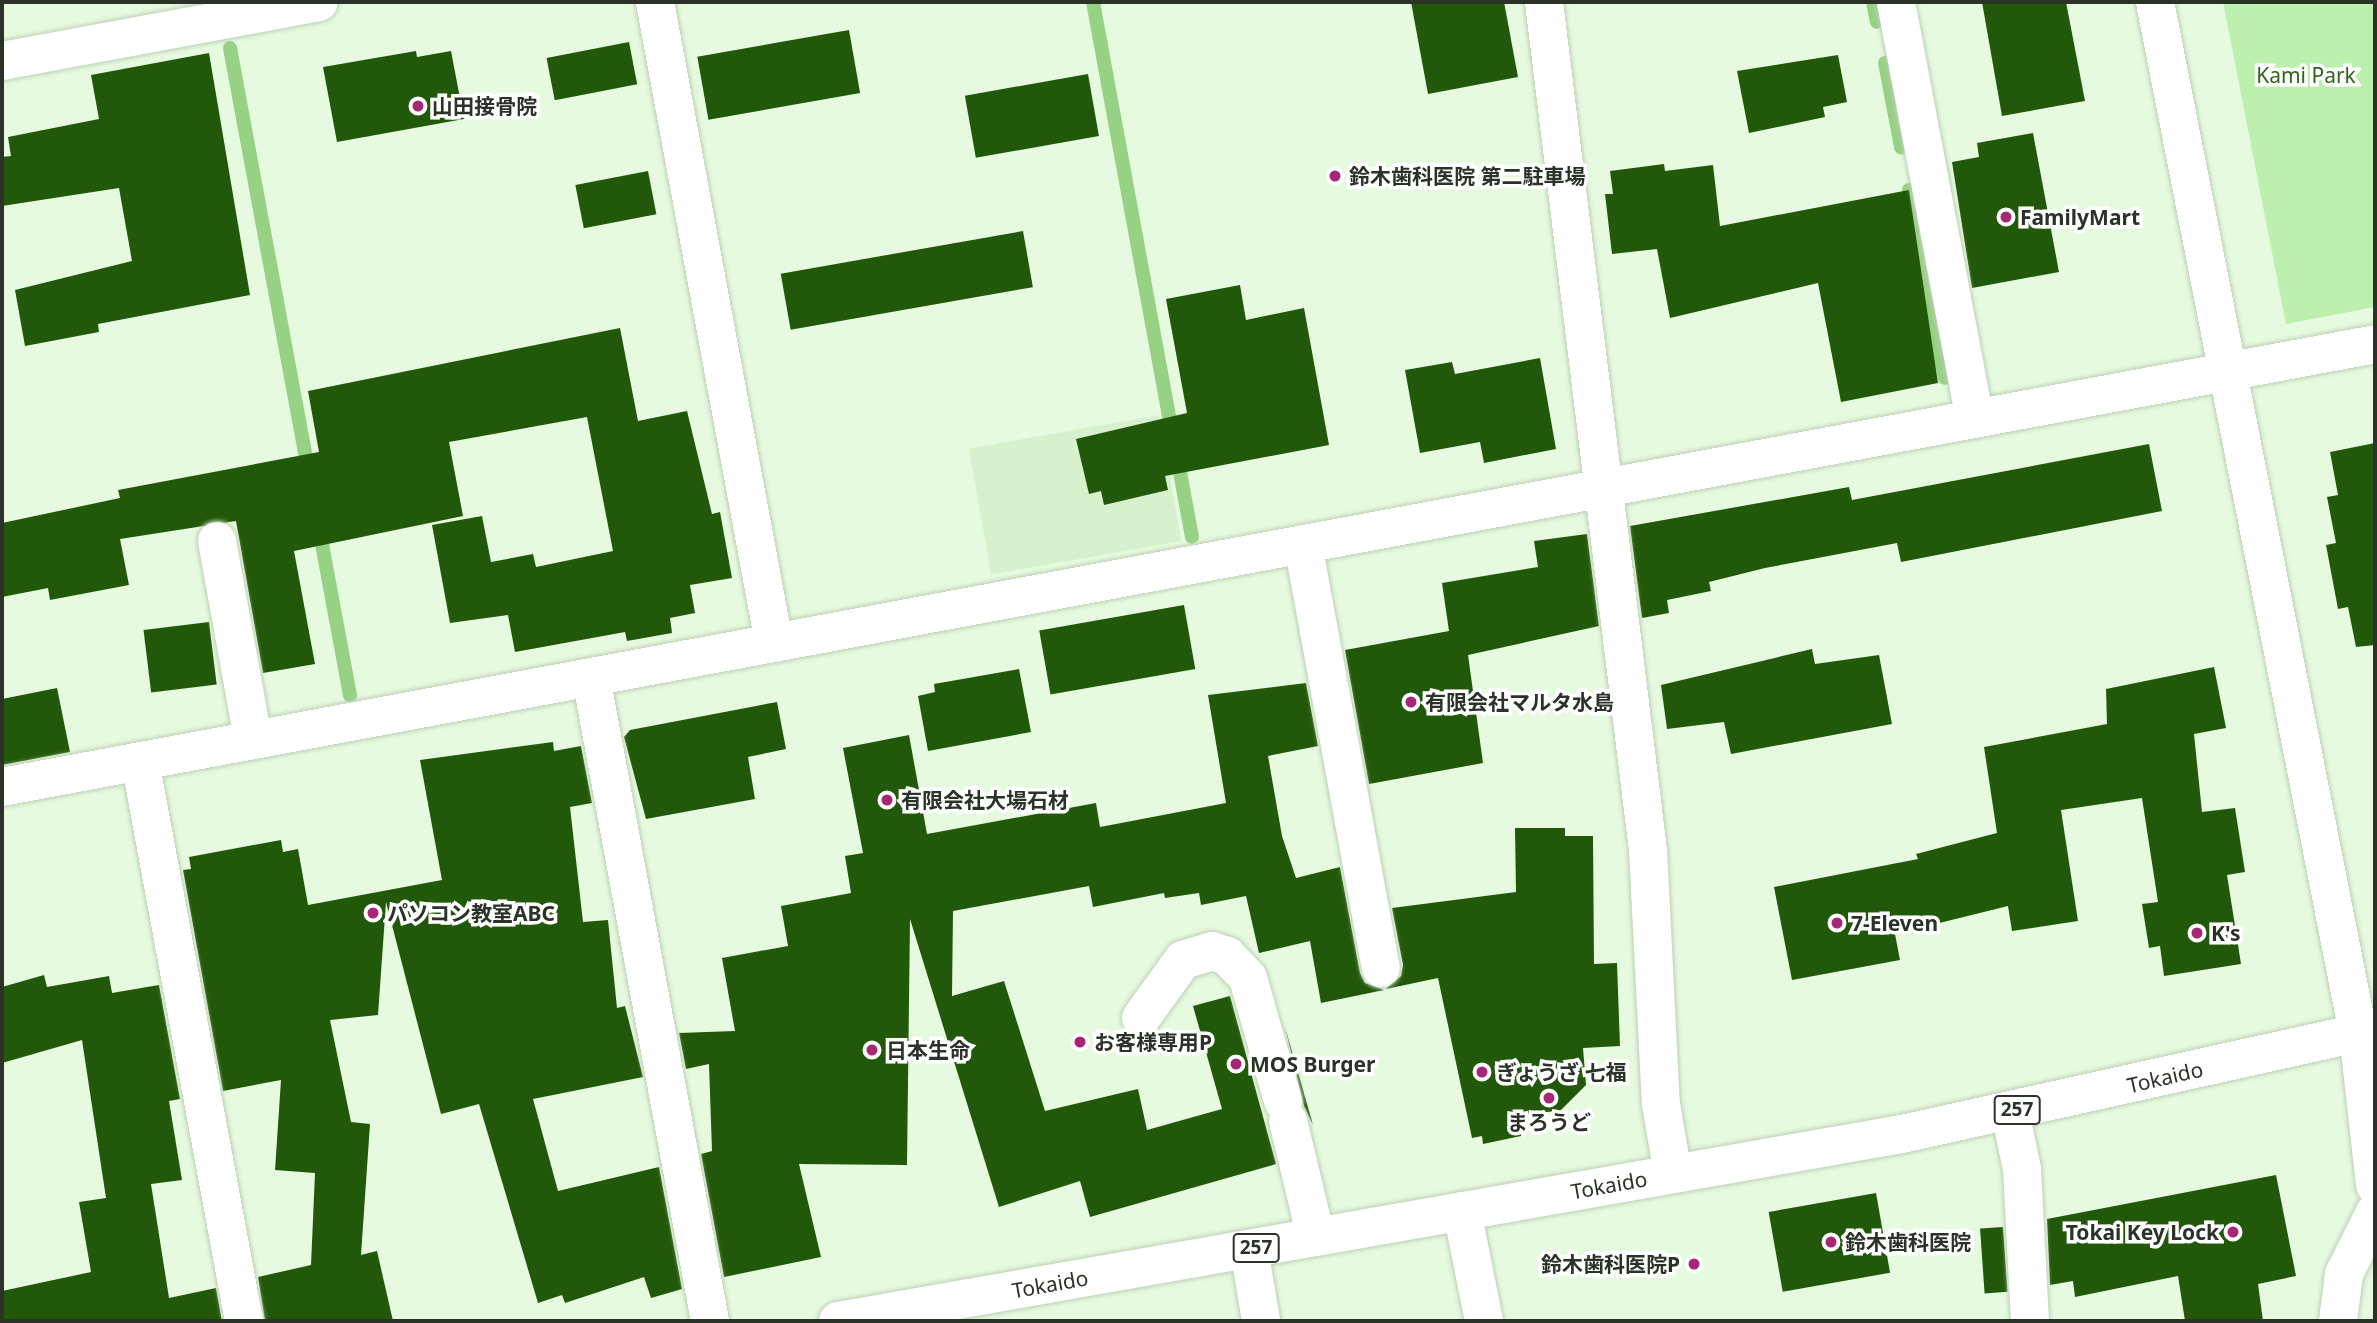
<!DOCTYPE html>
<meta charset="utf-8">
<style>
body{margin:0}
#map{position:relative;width:2377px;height:1323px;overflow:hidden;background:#e6fadf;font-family:"Noto Sans","Noto Sans JP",sans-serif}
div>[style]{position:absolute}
.built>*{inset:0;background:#d7f1cf;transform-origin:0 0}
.green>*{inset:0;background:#bdf0ae}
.stream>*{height:14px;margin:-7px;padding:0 7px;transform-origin:7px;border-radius:7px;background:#97d184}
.building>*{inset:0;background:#225809;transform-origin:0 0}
.roads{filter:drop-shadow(0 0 2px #bcd0b6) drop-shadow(0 0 2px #bcd0b6)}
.minor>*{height:38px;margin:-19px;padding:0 19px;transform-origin:19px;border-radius:19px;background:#fff}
.highway>*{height:38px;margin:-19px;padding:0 19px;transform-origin:19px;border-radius:19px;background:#fff}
.dots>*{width:19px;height:19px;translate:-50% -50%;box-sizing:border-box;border:4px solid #fff;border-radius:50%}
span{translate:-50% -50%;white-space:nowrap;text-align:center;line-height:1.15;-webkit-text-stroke:7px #fff;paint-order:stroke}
.shield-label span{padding:2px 5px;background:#fff;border:2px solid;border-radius:5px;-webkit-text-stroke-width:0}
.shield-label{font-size:19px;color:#2b3328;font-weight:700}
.park-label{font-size:21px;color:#2f651a}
.poi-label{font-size:21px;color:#2b3328;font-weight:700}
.left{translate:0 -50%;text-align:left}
.right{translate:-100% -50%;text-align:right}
.street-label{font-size:21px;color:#2b3328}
.frame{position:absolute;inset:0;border:4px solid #2b3328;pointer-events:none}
</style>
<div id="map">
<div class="built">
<i style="left:1159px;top:415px;width:128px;height:193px;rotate:80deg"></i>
</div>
<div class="green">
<i style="clip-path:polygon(2223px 2px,2375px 2px,2375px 307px,2286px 324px)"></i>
</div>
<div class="stream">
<i style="left:1093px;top:2px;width:441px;rotate:79.6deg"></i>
<i style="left:1873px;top:2px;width:20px;rotate:79deg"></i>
<i style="left:230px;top:48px;width:433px;rotate:79.5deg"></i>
<i style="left:1885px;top:63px;width:86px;rotate:79.2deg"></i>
<i style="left:1909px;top:190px;width:191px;rotate:79.2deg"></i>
<i style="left:1177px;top:456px;width:82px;rotate:79.5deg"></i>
<i style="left:319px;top:528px;width:170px;rotate:79.5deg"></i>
</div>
<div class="building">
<i style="clip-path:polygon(1411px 2px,1504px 2px,1518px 77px,1428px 94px)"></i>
<i style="clip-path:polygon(1982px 2px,2066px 2px,2085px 101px,2002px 116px)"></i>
<i style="left:849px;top:30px;width:64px;height:154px;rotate:80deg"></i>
<i style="left:629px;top:42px;width:43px;height:84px;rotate:79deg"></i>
<i style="clip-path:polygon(416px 51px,417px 57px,451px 51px,464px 119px,337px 142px,323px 67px)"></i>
<i style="clip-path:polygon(209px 53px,250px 295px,98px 324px,99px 332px,25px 346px,15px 290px,132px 261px,119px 188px,2px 206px,2px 157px,11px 156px,8px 137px,99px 119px,91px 75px)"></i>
<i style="clip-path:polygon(1838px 55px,1847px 102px,1823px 107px,1825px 117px,1749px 133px,1737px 71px)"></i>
<i style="left:1088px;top:74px;width:63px;height:125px;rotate:80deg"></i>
<i style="clip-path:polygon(2033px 133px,2059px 272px,1972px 288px,1952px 162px,1979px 157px,1977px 143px)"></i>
<i style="clip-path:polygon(1664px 164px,1665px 171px,1713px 165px,1720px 226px,1909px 190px,1938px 383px,1841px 402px,1818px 283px,1670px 318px,1657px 249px,1612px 254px,1605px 194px,1613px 194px,1610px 171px)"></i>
<i style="left:648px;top:171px;width:44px;height:74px;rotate:79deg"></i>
<i style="left:1023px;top:231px;width:57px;height:246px;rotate:80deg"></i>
<i style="clip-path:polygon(1240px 285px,1246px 320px,1304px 308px,1329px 445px,1165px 476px,1168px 490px,1104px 505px,1101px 491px,1089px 494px,1076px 439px,1187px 413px,1166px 299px)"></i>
<i style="clip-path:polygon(620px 328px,638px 421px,687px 411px,712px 514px,720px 512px,732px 578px,690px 585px,695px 613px,670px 618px,672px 633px,627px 641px,625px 632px,515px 652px,508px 615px,450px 623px,432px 525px,482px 516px,491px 562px,533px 554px,536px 567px,613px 551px,587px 417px,449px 442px,463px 516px,294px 551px,315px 664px,263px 673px,236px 521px,120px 539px,129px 585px,50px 600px,48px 588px,2px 597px,2px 523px,120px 498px,118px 490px,319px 452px,308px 391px)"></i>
<i style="clip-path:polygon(1540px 358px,1556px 449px,1484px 463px,1480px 442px,1420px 453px,1405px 370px,1452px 362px,1455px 374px)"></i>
<i style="clip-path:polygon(2375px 443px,2375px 645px,2356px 647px,2348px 607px,2338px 609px,2326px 545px,2336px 543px,2327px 497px,2338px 495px,2330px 452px)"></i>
<i style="clip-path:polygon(2149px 444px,2162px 511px,1901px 562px,1897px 543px,1765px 568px,1709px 582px,1711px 591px,1667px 600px,1669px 613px,1642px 618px,1630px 526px,1849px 487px,1852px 500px)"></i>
<i style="clip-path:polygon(1587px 534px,1599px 626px,1468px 655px,1483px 763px,1369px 784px,1345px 650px,1449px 631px,1442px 583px,1538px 567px,1534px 541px)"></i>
<i style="left:1184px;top:605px;width:65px;height:147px;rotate:80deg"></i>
<i style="left:209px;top:622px;width:63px;height:66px;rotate:83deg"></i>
<i style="clip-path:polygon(1812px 649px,1815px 664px,1879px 655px,1892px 724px,1731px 754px,1724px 722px,1667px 729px,1661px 685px)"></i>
<i style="clip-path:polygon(2214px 667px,2226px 728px,2194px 734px,2202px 812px,2235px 808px,2245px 872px,2227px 875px,2241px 964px,2164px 976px,2160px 946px,2149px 948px,2142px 904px,2158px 902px,2142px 798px,2061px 810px,2078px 921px,2012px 931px,2008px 906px,1895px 934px,1900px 960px,1792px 980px,1774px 887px,1918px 859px,1916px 854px,1997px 833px,1984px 747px,2107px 724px,2106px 689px)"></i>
<i style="clip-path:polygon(1019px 669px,1031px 732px,928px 751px,918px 696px,935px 692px,934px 684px)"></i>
<i style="clip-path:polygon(1306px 683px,1318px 746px,1268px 756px,1282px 836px,1296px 878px,1340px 867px,1360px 973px,1365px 983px,1384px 990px,1321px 1003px,1310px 941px,1259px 953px,1246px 896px,1201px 905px,1199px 893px,1165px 898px,1164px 893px,1093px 907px,1089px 886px,953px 911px,952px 996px,1004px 981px,1045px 1111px,1138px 1089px,1147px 1130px,1222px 1109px,1193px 1006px,1230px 996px,1276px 1164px,1090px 1217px,1080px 1181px,999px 1207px,910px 919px,907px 1165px,799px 1164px,821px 1257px,724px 1277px,701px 1154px,712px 1151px,709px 1064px,686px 1069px,679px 1033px,735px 1031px,722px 958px,788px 946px,781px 906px,851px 893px,845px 856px,863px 853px,843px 748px,909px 735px,927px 834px,1096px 803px,1100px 827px,1226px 803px,1208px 695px)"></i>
<i style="clip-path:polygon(57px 688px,70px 752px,2px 765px,2px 699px)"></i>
<i style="clip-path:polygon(777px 702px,786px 749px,748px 757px,755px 799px,646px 819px,624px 737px,630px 730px)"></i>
<i style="clip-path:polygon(553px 742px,554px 751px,581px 746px,592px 803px,570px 807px,583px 922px,608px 920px,617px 1008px,625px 1006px,643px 1077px,533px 1099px,558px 1191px,659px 1167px,682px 1289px,651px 1298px,644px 1277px,565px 1303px,562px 1295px,538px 1303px,479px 1104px,441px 1114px,386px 902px,378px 1015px,330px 1020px,351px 1122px,370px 1124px,361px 1255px,377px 1251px,393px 1321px,265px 1321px,258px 1277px,311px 1265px,315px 1173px,275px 1170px,281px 1080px,223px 1091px,183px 870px,191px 869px,189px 857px,281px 840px,283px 852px,298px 849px,308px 905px,442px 880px,420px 760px)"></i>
<i style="clip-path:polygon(1515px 828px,1565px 828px,1565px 836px,1593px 836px,1594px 964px,1617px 963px,1620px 1046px,1583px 1048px,1586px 1085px,1560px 1111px,1516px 1114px,1521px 1136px,1483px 1144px,1482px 1136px,1472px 1138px,1438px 978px,1386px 989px,1401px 976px,1403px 965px,1392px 908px,1516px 892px)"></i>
<i style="clip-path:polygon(44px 975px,47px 987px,109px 976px,112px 993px,159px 985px,180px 1099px,169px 1101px,182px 1180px,151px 1184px,169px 1298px,216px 1288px,222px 1321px,2px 1321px,2px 1291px,91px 1272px,79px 1202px,106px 1198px,82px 1040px,2px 1063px,2px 987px)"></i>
<i style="clip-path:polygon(1285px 1027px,1313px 1125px,1304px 1106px)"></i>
<i style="clip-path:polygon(2276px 1175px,2296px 1276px,2258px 1284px,2263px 1321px,2185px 1321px,2178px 1276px,2075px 1297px,2073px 1281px,2050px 1285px,2047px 1219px)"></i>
<i style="left:1876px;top:1193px;width:81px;height:109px;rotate:80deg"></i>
<i style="left:2003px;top:1227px;width:65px;height:23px;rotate:86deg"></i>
</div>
<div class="roads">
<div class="minor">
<i style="left:655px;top:2px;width:652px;rotate:79.48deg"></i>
<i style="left:1544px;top:2px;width:854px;rotate:83.01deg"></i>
<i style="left:1648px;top:850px;width:254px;rotate:87.1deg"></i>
<i style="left:1661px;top:1104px;width:71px;rotate:80.3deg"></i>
<i style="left:1896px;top:2px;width:424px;rotate:79.3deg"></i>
<i style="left:2155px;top:2px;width:1051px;rotate:78.86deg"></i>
<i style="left:2358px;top:1033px;width:153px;rotate:83.6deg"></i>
<i style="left:2px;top:61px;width:322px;rotate:-10.5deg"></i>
<i style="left:217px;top:541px;width:202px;rotate:79.7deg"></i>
<i style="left:1303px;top:544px;width:431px;rotate:79.6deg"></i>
<i style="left:591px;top:677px;width:655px;rotate:79.53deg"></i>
<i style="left:140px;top:761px;width:570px;rotate:79.48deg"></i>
<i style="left:2px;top:787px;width:2414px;rotate:-10.57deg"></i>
<i style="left:1141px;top:1018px;width:72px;rotate:-54.1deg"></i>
<i style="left:1183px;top:960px;width:30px;rotate:-17deg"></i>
<i style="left:1212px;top:951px;width:16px;rotate:18deg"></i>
<i style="left:1227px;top:956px;width:30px;rotate:46deg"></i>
<i style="left:1248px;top:978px;width:128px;rotate:74.1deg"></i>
<i style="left:2010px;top:1112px;width:58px;rotate:78.1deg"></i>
<i style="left:2022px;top:1169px;width:152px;rotate:87deg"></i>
<i style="left:1288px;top:1121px;width:119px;rotate:76.4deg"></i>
<i style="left:1462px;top:1211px;width:112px;rotate:78.7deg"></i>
<i style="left:1249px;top:1249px;width:73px;rotate:80.5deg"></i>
<i style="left:2338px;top:1321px;width:47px;rotate:-82.7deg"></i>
<i style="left:2344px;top:1274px;width:69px;rotate:-63.4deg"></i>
</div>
<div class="highway">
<i style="left:838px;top:1321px;width:1080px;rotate:-9.97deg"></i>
<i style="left:1902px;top:1134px;width:485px;rotate:-12.5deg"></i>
</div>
</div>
<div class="dots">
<i style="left:418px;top:106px;background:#a82775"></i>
<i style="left:1335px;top:176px;background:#a82775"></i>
<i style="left:2006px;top:217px;background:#a82775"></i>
<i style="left:1411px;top:702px;background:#a82775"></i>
<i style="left:887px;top:800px;background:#a82775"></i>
<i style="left:373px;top:913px;background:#a82775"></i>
<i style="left:1837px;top:923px;background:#a82775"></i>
<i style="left:2197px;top:933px;background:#a82775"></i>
<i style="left:1080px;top:1042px;background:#a82775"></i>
<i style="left:872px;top:1050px;background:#a82775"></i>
<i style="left:1236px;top:1064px;background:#a82775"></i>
<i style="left:1482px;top:1072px;background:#a82775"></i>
<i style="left:1549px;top:1098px;background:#a82775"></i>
<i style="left:2233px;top:1232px;background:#a82775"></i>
<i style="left:1831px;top:1242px;background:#a82775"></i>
<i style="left:1694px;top:1264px;background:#a82775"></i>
</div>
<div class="shield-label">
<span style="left:2017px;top:1110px">257</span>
<span style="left:1256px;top:1248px">257</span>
</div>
<div class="park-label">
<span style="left:2306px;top:75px">Kami Park</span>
</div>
<div class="poi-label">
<span class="left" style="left:432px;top:106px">山田接骨院</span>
<span class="left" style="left:1349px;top:176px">鈴木歯科医院 第二駐車場</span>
<span class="left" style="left:2020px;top:217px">FamilyMart</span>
<span class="left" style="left:1425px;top:702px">有限会社マルタ水島</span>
<span class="left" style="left:901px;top:800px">有限会社大場石材</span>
<span class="left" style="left:387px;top:913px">パソコン教室ABC</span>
<span class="left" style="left:1851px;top:923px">7-Eleven</span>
<span class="left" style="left:2211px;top:933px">K's</span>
<span class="left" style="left:1094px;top:1042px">お客様専用P</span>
<span class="left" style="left:886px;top:1050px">日本生命</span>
<span class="left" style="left:1250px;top:1064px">MOS Burger</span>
<span class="left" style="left:1496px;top:1072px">ぎょうざ 七福</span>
<span style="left:1549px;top:1122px">まろうど</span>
<span class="right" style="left:2219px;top:1232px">Tokai Key Lock</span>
<span class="left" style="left:1845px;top:1242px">鈴木歯科医院</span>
<span class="right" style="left:1680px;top:1264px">鈴木歯科医院P</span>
</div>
<div class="street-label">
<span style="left:2165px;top:1077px;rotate:-13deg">Tokaido</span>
<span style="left:1609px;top:1185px;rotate:-10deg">Tokaido</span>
<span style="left:1050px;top:1284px;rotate:-10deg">Tokaido</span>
</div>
<div class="frame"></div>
</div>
